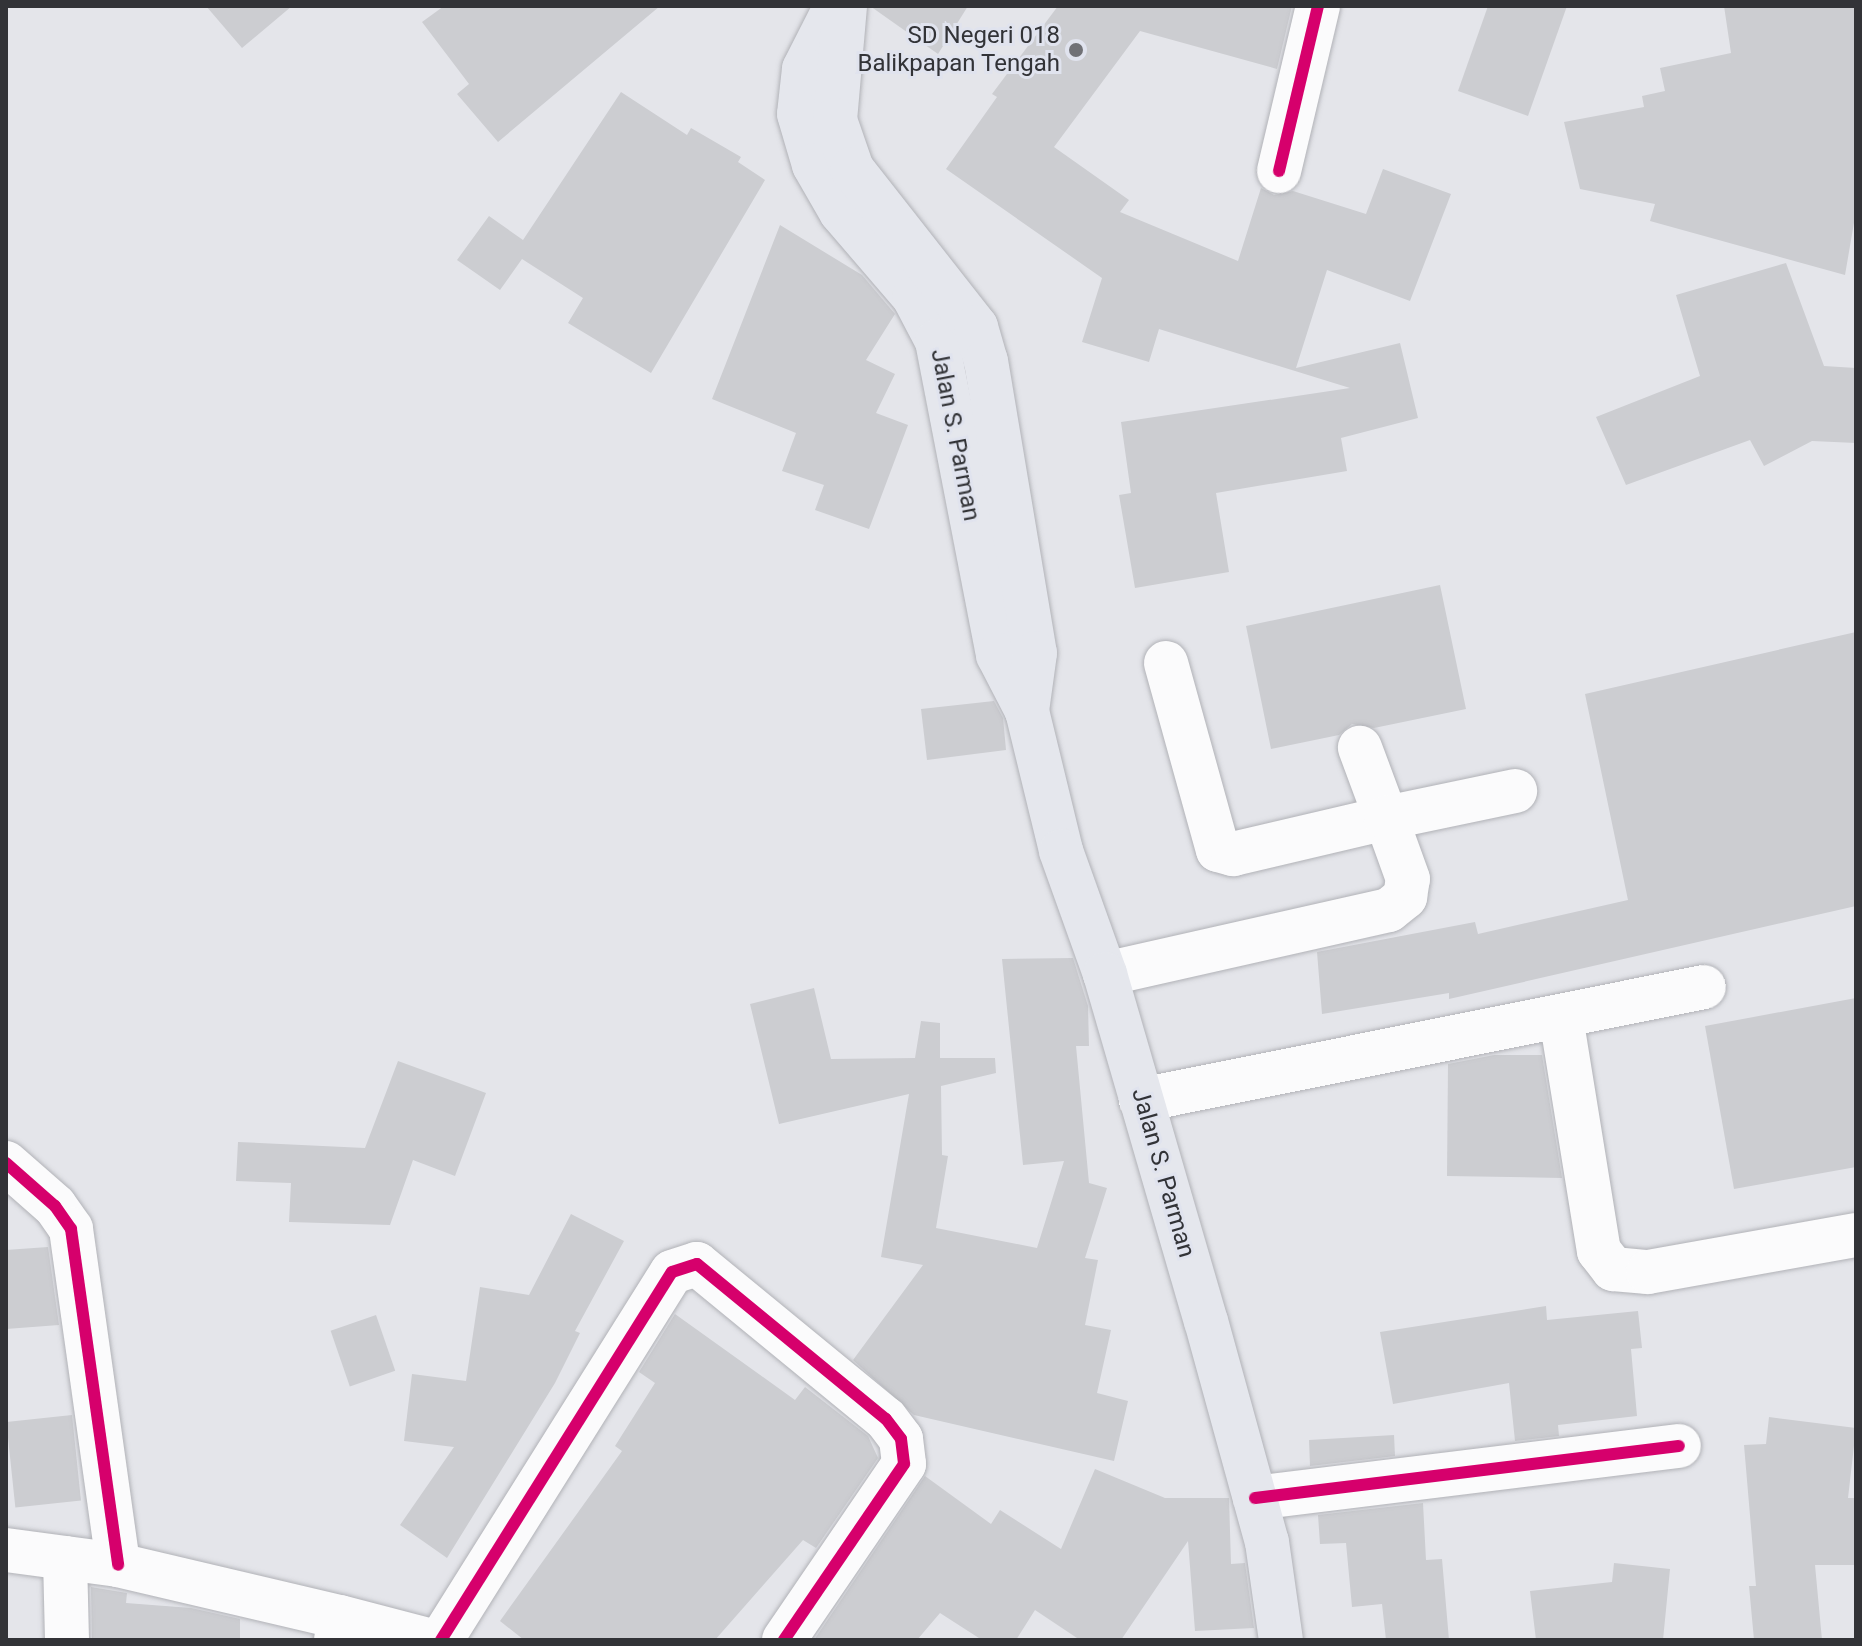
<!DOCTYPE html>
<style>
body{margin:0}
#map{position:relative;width:1862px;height:1646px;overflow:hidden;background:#e4e5ea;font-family:Roboto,sans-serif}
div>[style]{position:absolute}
.building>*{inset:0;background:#cccdd1;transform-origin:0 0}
.roads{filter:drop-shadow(0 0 2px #b1b2b7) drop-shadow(0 0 2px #b1b2b7)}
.minor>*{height:44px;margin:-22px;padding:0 22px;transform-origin:22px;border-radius:22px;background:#fbfbfc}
.major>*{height:44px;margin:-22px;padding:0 22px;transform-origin:22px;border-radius:22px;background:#e5e7ed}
.cycleway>*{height:12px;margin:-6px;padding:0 6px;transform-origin:6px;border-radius:6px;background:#d6006c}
.dots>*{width:22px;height:22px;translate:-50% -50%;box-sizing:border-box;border:4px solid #e0e3ee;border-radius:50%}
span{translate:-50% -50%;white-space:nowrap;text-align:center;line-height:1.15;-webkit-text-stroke:6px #e0e3ee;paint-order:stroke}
.poi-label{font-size:24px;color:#323337}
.right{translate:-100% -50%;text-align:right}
.street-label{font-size:24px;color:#323337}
.frame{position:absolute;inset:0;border:8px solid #323337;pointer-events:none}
</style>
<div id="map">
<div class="building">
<i style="clip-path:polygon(206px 6px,292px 6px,242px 48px)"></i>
<i style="clip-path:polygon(444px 6px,660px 6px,498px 142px,457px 94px,469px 84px,422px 22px)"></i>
<i style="clip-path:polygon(870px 6px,968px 6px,938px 54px)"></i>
<i style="clip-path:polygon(1058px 6px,1292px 6px,1277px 69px,1140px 31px,1054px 147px,1129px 200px,1120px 212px,1238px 261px,1261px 188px,1274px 195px,1293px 191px,1366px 214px,1383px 169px,1451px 194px,1410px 301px,1327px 270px,1296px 368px,1400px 343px,1418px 418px,1341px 438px,1347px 471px,1216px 493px,1229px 572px,1135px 588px,1119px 495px,1131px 493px,1121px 422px,1350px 388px,1159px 329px,1149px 362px,1082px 342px,1102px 278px,946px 169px,997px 97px,992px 94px)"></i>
<i style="clip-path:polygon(1488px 6px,1567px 6px,1528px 116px,1458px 91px)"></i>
<i style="clip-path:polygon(1724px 6px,1856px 6px,1856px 211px,1845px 275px,1650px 221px,1655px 204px,1580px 189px,1564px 122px,1644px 107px,1642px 96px,1665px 91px,1660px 68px,1731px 53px)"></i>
<i style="clip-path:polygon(621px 92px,687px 135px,691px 128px,741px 157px,738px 162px,765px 180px,651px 373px,568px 323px,583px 298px,522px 259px,500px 290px,457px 260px,489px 216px,523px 240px)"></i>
<i style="clip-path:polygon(780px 225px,862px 275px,895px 314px,866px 360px,895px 374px,876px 413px,908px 425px,869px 529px,815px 510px,824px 485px,782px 471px,796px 433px,712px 399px)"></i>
<i style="clip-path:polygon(1786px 263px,1824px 366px,1856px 368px,1856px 443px,1812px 441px,1764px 466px,1750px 440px,1626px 485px,1596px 417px,1700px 376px,1676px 295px)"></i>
<i style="clip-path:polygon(1440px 585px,1466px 709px,1374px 728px,1352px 724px,1339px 735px,1271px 749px,1246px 626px)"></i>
<i style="clip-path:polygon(1856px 632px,1856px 906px,1449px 999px,1449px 993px,1322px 1014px,1317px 952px,1475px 922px,1478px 934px,1628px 900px,1585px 694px)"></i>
<i style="clip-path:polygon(994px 701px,1003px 718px,1006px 750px,927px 760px,921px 709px)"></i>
<i style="clip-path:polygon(1073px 958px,1088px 1006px,1089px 1046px,1076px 1046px,1089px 1183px,1107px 1188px,1085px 1258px,1098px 1260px,1085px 1325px,1111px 1330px,1097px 1393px,1128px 1401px,1114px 1461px,914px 1415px,853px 1360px,923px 1265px,881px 1257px,909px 1094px,779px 1124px,750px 1004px,814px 988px,831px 1059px,915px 1058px,921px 1021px,940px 1023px,940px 1058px,995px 1058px,996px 1073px,941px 1086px,942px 1155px,948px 1156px,936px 1228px,1037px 1248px,1064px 1161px,1023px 1165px,1002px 959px)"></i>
<i style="clip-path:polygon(1856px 998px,1856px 1167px,1734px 1189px,1705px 1026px)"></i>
<i style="clip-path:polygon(1494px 1055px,1542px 1055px,1562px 1178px,1447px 1176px,1448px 1064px)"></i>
<i style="clip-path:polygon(398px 1061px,486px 1093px,455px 1176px,413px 1160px,390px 1225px,289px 1222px,291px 1183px,236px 1181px,238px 1142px,365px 1148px)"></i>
<i style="clip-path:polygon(571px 1214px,624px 1241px,575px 1331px,580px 1333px,555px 1383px,447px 1558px,400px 1525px,454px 1447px,404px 1441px,412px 1374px,466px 1381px,480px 1287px,529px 1295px)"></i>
<i style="clip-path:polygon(48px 1247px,59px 1325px,6px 1329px,6px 1250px)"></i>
<i style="clip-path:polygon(1546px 1306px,1547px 1320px,1638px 1311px,1642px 1348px,1631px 1349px,1637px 1416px,1558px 1425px,1559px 1436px,1515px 1441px,1509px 1383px,1393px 1404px,1380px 1332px)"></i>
<i style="clip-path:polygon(675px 1314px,795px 1400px,805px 1387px,868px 1436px,878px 1458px,816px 1548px,803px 1540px,715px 1640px,524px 1640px,500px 1621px,622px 1451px,615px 1446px,655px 1383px,639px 1372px)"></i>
<i style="left:376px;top:1315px;width:59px;height:48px;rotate:71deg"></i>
<i style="left:72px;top:1415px;width:86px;height:66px;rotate:84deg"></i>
<i style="clip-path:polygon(1769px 1417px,1856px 1428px,1848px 1498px,1856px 1498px,1856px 1565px,1815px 1565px,1822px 1640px,1754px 1640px,1749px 1586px,1756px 1586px,1744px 1445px,1766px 1444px)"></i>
<i style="clip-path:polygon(1394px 1435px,1395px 1456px,1310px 1466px,1309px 1440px)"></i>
<i style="clip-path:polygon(1095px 1469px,1165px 1498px,1229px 1498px,1231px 1564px,1245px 1563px,1254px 1628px,1195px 1631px,1188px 1541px,1121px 1640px,1080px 1640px,1035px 1610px,1016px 1640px,982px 1640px,940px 1613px,917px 1640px,814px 1640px,925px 1476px,991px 1524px,1000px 1510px,1061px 1549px)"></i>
<i style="clip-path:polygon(1423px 1503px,1426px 1560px,1442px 1559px,1449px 1640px,1386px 1640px,1382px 1604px,1352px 1607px,1346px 1543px,1320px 1544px,1318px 1515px)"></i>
<i style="clip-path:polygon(1614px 1563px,1670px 1569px,1663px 1640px,1536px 1640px,1530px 1591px,1612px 1582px)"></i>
<i style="clip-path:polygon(91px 1587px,127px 1593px,126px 1603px,191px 1608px,240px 1619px,240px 1640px,92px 1640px)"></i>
</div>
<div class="roads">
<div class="minor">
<i style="left:1279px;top:171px;width:170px;rotate:-76.7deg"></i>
<i style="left:1166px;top:663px;width:194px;rotate:74.5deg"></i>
<i style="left:1218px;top:850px;width:16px;rotate:15deg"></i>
<i style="left:1233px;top:854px;width:157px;rotate:-13.2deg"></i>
<i style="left:1386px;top:818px;width:75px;rotate:-110.4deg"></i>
<i style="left:1105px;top:974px;width:291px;rotate:-12.7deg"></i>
<i style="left:1389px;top:910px;width:21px;rotate:-39deg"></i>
<i style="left:1405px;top:897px;width:18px;rotate:-81deg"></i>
<i style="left:1408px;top:879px;width:65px;rotate:-109.8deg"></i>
<i style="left:1386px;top:818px;width:132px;rotate:-11.8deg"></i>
<i style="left:1561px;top:1017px;width:237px;rotate:80.8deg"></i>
<i style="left:1599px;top:1251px;width:23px;rotate:52deg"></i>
<i style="left:1613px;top:1269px;width:35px;rotate:5deg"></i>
<i style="left:1648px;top:1272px;width:211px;rotate:-10.1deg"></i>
<i style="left:1141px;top:1100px;width:574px;rotate:-11.35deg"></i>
<i style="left:6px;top:1163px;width:65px;rotate:41.3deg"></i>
<i style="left:55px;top:1206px;width:28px;rotate:55deg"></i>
<i style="left:71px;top:1229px;width:339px;rotate:82deg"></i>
<i style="left:1255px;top:1498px;width:427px;rotate:-7deg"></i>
<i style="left:6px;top:1550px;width:113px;rotate:7.6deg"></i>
<i style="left:118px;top:1565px;width:228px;rotate:13.2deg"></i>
<i style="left:65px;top:1558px;width:82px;rotate:88.6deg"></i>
<i style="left:336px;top:1640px;width:23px;rotate:-80deg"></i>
<i style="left:340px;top:1617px;width:91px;rotate:14.6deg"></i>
<i style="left:441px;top:1640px;width:434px;rotate:-57.9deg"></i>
<i style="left:672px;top:1272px;width:26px;rotate:-18deg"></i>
<i style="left:697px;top:1264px;width:244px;rotate:39.4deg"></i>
<i style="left:886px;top:1419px;width:25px;rotate:53deg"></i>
<i style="left:901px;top:1439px;width:25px;rotate:83deg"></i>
<i style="left:904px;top:1464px;width:213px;rotate:124.3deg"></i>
</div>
<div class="major">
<i style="left:836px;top:6px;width:71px;rotate:116.9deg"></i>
<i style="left:804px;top:69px;width:45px;rotate:96.3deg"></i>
<i style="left:799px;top:114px;width:53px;rotate:73.6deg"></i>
<i style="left:814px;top:165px;width:54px;rotate:60.1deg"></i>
<i style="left:841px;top:212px;width:112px;rotate:49.3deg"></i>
<i style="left:914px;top:297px;width:50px;rotate:62.4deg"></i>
<i style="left:937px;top:341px;width:320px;rotate:79deg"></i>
<i style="left:998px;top:655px;width:63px;rotate:62.6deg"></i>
<i style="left:1027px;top:711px;width:144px;rotate:76.3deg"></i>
<i style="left:1061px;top:851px;width:131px;rotate:70.3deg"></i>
<i style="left:1105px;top:974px;width:361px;rotate:73.8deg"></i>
<i style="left:1206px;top:1321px;width:229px;rotate:74.6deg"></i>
<i style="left:1267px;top:1542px;width:99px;rotate:81.9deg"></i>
<i style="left:845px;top:6px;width:114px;rotate:95deg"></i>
<i style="left:835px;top:120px;width:52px;rotate:70.9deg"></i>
<i style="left:852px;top:169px;width:201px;rotate:51.9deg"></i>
<i style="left:976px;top:327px;width:35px;rotate:74deg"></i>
<i style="left:986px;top:361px;width:296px;rotate:80.5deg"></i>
<i style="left:1035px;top:653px;width:59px;rotate:97.9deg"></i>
</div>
</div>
<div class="cycleway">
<i style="left:1279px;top:171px;width:170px;rotate:-76.7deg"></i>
<i style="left:6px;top:1163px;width:65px;rotate:41.3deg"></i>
<i style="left:55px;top:1206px;width:28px;rotate:55deg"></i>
<i style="left:71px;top:1229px;width:339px;rotate:82deg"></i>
<i style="left:1255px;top:1498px;width:427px;rotate:-7deg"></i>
<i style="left:441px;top:1640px;width:434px;rotate:-57.9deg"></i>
<i style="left:672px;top:1272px;width:26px;rotate:-18deg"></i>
<i style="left:697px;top:1264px;width:244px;rotate:39.4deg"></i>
<i style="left:886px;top:1419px;width:25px;rotate:53deg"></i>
<i style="left:901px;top:1439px;width:25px;rotate:83deg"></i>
<i style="left:904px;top:1464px;width:213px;rotate:124.3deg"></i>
</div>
<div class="dots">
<i style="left:1076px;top:50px;background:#707176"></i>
</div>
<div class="poi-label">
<span class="right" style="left:1060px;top:50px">SD Negeri 018<br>Balikpapan Tengah</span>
</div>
<div class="street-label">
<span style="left:955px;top:435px;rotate:79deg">Jalan S. Parman</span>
<span style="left:1163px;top:1173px;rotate:74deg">Jalan S. Parman</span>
</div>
<div class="frame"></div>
</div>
